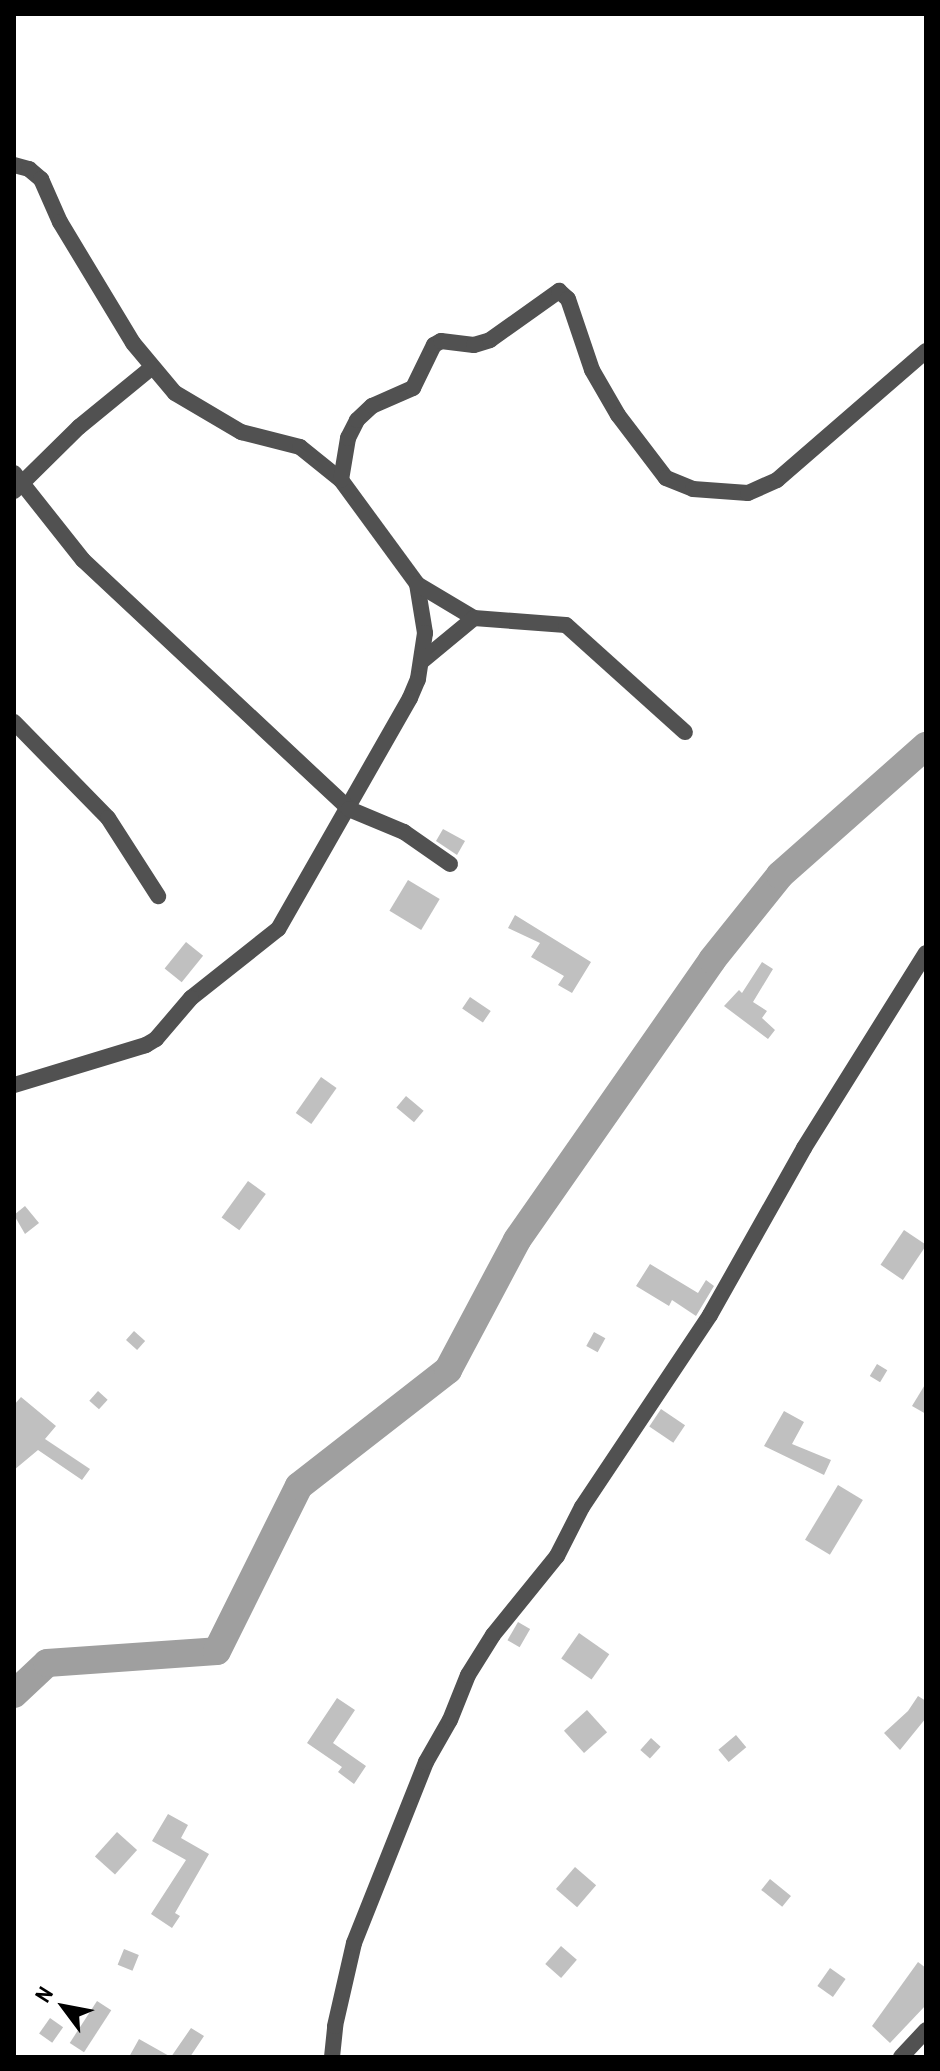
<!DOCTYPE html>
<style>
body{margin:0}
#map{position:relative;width:940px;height:2071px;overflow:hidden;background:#fff;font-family:"Archivo Narrow",sans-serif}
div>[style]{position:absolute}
.river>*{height:28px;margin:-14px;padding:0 14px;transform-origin:14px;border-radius:14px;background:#9f9f9f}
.building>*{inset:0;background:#c0c0c0;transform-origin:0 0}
.minor>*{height:16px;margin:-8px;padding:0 8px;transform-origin:8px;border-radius:8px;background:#515151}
span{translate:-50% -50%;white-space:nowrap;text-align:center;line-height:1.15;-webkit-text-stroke:8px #fff;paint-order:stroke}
.frame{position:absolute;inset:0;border:16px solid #000;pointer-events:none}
.north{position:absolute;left:24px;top:1967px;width:80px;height:80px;-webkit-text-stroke:6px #fff;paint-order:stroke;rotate:302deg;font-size:22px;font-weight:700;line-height:32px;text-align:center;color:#000}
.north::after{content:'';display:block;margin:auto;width:28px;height:36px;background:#000;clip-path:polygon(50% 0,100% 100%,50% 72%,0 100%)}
</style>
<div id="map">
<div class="river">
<i style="left:14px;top:1694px;width:45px;rotate:-43.2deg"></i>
<i style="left:47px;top:1663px;width:170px;rotate:-4deg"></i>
<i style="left:217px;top:1651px;width:184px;rotate:-63.6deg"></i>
<i style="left:299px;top:1486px;width:189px;rotate:-37.9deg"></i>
<i style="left:448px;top:1370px;width:147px;rotate:-62deg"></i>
<i style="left:517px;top:1240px;width:341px;rotate:-55.1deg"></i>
<i style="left:712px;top:960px;width:109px;rotate:-51.3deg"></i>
<i style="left:780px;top:875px;width:195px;rotate:-41.5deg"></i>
</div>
<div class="building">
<i style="clip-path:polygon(443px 829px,465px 841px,457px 855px,436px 841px)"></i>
<i style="left:408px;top:880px;width:37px;height:36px;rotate:31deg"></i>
<i style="clip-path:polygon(515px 915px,591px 962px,572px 993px,558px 985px,564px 976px,531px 957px,540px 943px,508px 928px)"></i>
<i style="left:186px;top:942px;width:22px;height:34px;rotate:39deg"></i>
<i style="clip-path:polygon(762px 962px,773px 969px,753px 1002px,767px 1011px,762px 1018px,775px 1030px,768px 1039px,724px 1006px,739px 990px,742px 993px)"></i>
<i style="left:470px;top:997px;width:25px;height:14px;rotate:34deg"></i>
<i style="left:321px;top:1077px;width:19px;height:44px;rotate:35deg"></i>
<i style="left:406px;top:1096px;width:23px;height:15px;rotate:40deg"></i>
<i style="left:248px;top:1181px;width:22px;height:45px;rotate:36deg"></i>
<i style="clip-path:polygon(25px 1206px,39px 1223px,25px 1234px,14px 1215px)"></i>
<i style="left:904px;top:1230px;width:27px;height:42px;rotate:34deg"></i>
<i style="clip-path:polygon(650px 1264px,698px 1293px,706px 1280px,714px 1286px,696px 1316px,672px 1300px,669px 1306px,636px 1286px)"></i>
<i style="left:134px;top:1331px;width:15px;height:12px;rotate:42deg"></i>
<i style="left:594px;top:1332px;width:13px;height:16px;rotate:29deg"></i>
<i style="left:877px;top:1364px;width:12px;height:14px;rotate:31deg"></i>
<i style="clip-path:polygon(926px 1383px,926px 1414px,912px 1406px)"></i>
<i style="left:98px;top:1391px;width:13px;height:13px;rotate:42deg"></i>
<i style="clip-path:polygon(21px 1397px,56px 1426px,45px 1439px,90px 1469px,82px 1480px,38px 1450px,14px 1470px,14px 1405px)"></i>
<i style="left:661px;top:1409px;width:29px;height:21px;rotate:34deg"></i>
<i style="clip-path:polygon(784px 1411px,804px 1422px,792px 1444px,831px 1460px,824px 1475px,764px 1446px)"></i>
<i style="left:838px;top:1485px;width:29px;height:64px;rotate:31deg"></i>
<i style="left:518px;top:1622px;width:14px;height:21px;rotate:30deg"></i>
<i style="left:579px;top:1633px;width:37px;height:31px;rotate:35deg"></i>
<i style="clip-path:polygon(918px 1696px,926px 1701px,926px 1718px,900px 1750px,884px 1733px,908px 1711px)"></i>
<i style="clip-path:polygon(337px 1698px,355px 1710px,333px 1743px,366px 1766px,354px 1784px,338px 1772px,342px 1767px,307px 1743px)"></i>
<i style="left:587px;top:1710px;width:30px;height:31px;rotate:48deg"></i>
<i style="left:736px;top:1735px;width:16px;height:23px;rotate:50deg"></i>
<i style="left:651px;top:1738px;width:13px;height:16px;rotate:42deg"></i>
<i style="clip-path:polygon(168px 1814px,188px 1825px,181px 1838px,209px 1854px,175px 1913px,180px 1916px,172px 1928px,151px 1914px,186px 1860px,152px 1841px)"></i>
<i style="left:117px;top:1832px;width:27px;height:33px;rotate:42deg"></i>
<i style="left:575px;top:1867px;width:28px;height:29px;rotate:41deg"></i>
<i style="left:770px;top:1879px;width:27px;height:14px;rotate:39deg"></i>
<i style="left:561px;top:1946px;width:21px;height:24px;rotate:41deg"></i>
<i style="left:124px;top:1949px;width:16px;height:17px;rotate:22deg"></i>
<i style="clip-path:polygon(918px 1962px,926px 1968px,926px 2005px,890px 2043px,872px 2026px)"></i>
<i style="left:830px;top:1968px;width:19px;height:22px;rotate:35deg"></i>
<i style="left:97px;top:2001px;width:17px;height:50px;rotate:33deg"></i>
<i style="left:50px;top:2018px;width:16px;height:19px;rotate:35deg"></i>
<i style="clip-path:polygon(191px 2028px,204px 2036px,190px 2057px,129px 2057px,139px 2039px,171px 2057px)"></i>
</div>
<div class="minor">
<i style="left:14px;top:165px;width:16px;rotate:15deg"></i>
<i style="left:29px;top:169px;width:16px;rotate:40deg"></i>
<i style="left:41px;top:179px;width:47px;rotate:66.2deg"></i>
<i style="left:60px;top:222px;width:141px;rotate:58.9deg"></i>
<i style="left:133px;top:343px;width:65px;rotate:50deg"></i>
<i style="left:175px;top:393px;width:77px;rotate:30.6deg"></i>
<i style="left:241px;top:432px;width:61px;rotate:14.3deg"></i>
<i style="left:300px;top:447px;width:53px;rotate:38.8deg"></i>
<i style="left:341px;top:480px;width:129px;rotate:53.8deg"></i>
<i style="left:417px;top:584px;width:50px;rotate:80.7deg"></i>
<i style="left:425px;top:633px;width:47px;rotate:98.7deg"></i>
<i style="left:418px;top:679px;width:21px;rotate:113deg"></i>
<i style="left:410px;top:698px;width:266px;rotate:119.7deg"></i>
<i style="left:278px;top:929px;width:111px;rotate:141.6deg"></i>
<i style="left:191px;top:998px;width:54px;rotate:130.5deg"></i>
<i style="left:156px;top:1039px;width:12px;rotate:149deg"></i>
<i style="left:146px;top:1045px;width:138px;rotate:163.1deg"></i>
<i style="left:14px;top:473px;width:111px;rotate:51.6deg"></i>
<i style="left:83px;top:560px;width:364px;rotate:43.1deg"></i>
<i style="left:349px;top:809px;width:60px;rotate:22.7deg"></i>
<i style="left:404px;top:832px;width:56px;rotate:34.8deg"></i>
<i style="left:341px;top:480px;width:43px;rotate:-80.5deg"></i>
<i style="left:348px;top:438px;width:20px;rotate:-63deg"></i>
<i style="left:357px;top:420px;width:21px;rotate:-43deg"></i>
<i style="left:372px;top:406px;width:45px;rotate:-23.7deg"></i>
<i style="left:413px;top:388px;width:48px;rotate:-64deg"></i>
<i style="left:434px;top:345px;width:8px;rotate:-30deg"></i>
<i style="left:441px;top:341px;width:33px;rotate:7deg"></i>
<i style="left:474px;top:345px;width:17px;rotate:-17deg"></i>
<i style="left:490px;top:340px;width:85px;rotate:-35.4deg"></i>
<i style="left:559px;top:291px;width:12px;rotate:42deg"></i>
<i style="left:568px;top:299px;width:75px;rotate:71.3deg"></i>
<i style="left:592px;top:370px;width:52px;rotate:60deg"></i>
<i style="left:618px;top:415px;width:79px;rotate:52.7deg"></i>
<i style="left:666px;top:478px;width:29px;rotate:22deg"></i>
<i style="left:693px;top:489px;width:55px;rotate:4.2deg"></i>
<i style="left:748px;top:493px;width:32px;rotate:-24deg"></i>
<i style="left:777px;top:480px;width:197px;rotate:-40.9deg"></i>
<i style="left:14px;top:491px;width:91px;rotate:-44.6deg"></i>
<i style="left:79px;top:427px;width:93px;rotate:-39.3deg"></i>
<i style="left:417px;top:584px;width:66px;rotate:30.8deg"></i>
<i style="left:474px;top:618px;width:92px;rotate:4.4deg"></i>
<i style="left:566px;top:625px;width:160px;rotate:42deg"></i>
<i style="left:422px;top:661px;width:67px;rotate:-39.6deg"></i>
<i style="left:14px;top:722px;width:134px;rotate:45.6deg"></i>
<i style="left:108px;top:818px;width:93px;rotate:57.3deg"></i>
<i style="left:332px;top:2057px;width:31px;rotate:-84deg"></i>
<i style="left:335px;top:2026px;width:85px;rotate:-77.1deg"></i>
<i style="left:354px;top:1943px;width:195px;rotate:-68.3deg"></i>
<i style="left:426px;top:1762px;width:48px;rotate:-60.3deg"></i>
<i style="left:450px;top:1720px;width:48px;rotate:-68.2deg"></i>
<i style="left:468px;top:1675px;width:47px;rotate:-58deg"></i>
<i style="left:493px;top:1635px;width:102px;rotate:-51deg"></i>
<i style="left:557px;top:1556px;width:55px;rotate:-63deg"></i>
<i style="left:582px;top:1507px;width:231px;rotate:-56.3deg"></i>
<i style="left:710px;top:1315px;width:192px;rotate:-60.6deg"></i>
<i style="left:804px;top:1148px;width:230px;rotate:-58deg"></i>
<i style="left:901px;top:2057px;width:37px;rotate:-47deg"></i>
</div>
<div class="frame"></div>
<div class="north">N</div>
</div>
